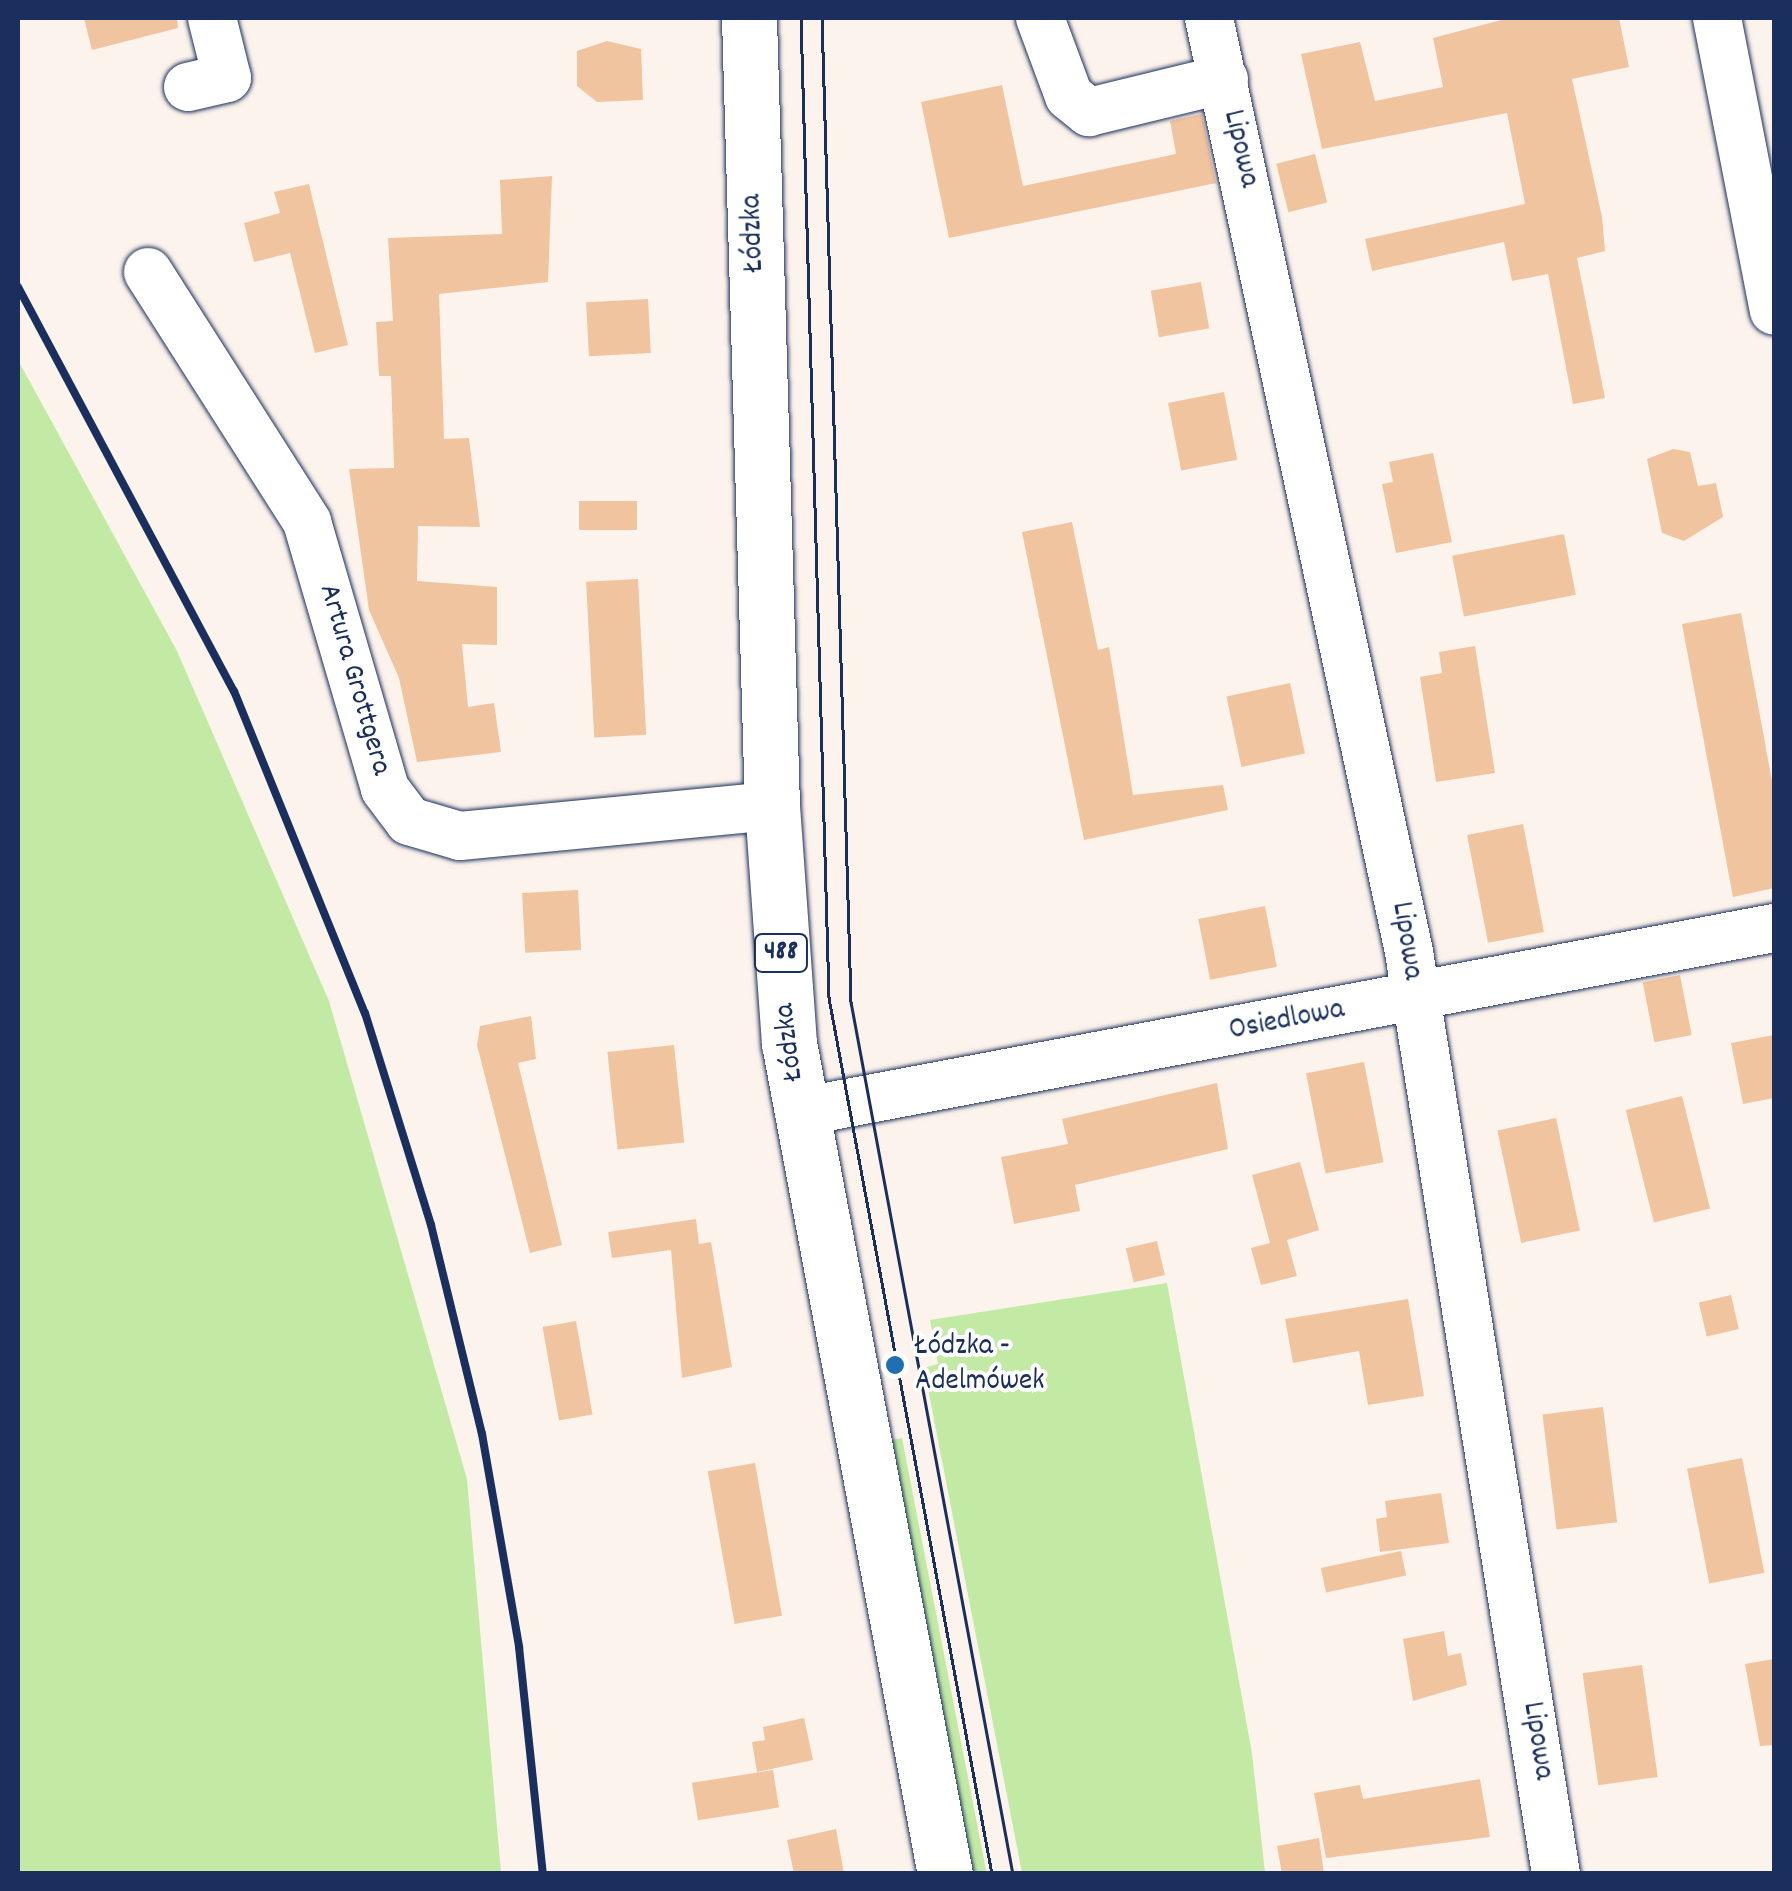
<!DOCTYPE html>
<meta charset="utf-8">
<style>
body{margin:0}
#map{position:relative;width:1792px;height:1891px;overflow:hidden;background:#fcf3ec;font-family:Dekko,sans-serif}
div>[style]{position:absolute}
.green>*{inset:0;background:#c3eaa5;transform-origin:0 0}
.building>*{inset:0;background:#f1c4a0;transform-origin:0 0}
.roads{filter:drop-shadow(0 0 2px #1b2f5e) drop-shadow(0 0 2px #1b2f5e)}
.minor>*{height:48px;margin:-24px;padding:0 24px;transform-origin:24px;border-radius:24px;background:#fff}
.major>*{height:55px;margin:-27.5px;padding:0 27.5px;transform-origin:27.5px;border-radius:27.5px;background:#fff}
.tram>*{height:2.5px;margin:-1.25px;padding:0 1.25px;transform-origin:1.25px;border-radius:1.25px;background:#1b2f5e}
.rail>*{height:8px;margin:-4px;padding:0 4px;transform-origin:4px;border-radius:4px;background:#1b2f5e}
.dots>*{width:28px;height:28px;translate:-50% -50%;box-sizing:border-box;border:5px solid #fff;border-radius:50%}
span{translate:-50% -50%;white-space:nowrap;text-align:center;line-height:1.15;-webkit-text-stroke:8px #fff;paint-order:stroke}
.shield-label span{padding:2px 8px;background:#fff;border:2px solid;border-radius:8px;-webkit-text-stroke-width:0}
.shield-label{font-size:28px;color:#1b2f5e;font-weight:700}
.street-label{font-size:30px;color:#1b2f5e}
.poi-label{font-size:30px;color:#1b2f5e}
.left{translate:0 -50%;text-align:left}
.frame{position:absolute;inset:0;border:20px solid #1b2f5e;pointer-events:none}
</style>
<div id="map">
<div class="green">
<i style="clip-path:polygon(18px 360px,177px 651px,329px 1001px,467px 1479px,501px 1873px,18px 1873px)"></i>
<i style="clip-path:polygon(1167px 1283px,1252px 1753px,1265px 1873px,1022px 1873px,924px 1368px,938px 1364px,930px 1320px)"></i>
<i style="left:902px;top:1438px;width:443px;height:13px;rotate:79deg"></i>
</div>
<div class="building">
<i style="clip-path:polygon(84px 18px,177px 18px,178px 28px,92px 50px)"></i>
<i style="clip-path:polygon(1509px 18px,1619px 18px,1629px 67px,1572px 79px,1602px 217px,1605px 251px,1577px 258px,1605px 398px,1573px 404px,1548px 274px,1512px 281px,1504px 242px,1372px 271px,1365px 239px,1525px 204px,1507px 113px,1322px 149px,1301px 54px,1360px 42px,1375px 101px,1443px 87px,1433px 38px)"></i>
<i style="clip-path:polygon(607px 41px,641px 49px,643px 100px,597px 102px,577px 86px,577px 51px)"></i>
<i style="clip-path:polygon(1002px 85px,1023px 186px,1176px 154px,1170px 121px,1202px 114px,1216px 183px,949px 238px,921px 102px)"></i>
<i style="left:1315px;top:154px;width:50px;height:40px;rotate:76deg"></i>
<i style="clip-path:polygon(552px 176px,548px 282px,439px 294px,444px 439px,469px 438px,480px 527px,418px 526px,417px 581px,497px 587px,497px 645px,462px 644px,468px 707px,494px 703px,501px 752px,417px 762px,399px 678px,369px 610px,349px 469px,394px 468px,391px 376px,379px 376px,376px 322px,393px 321px,388px 238px,502px 234px,500px 180px)"></i>
<i style="clip-path:polygon(309px 184px,348px 345px,315px 353px,290px 253px,254px 262px,244px 223px,280px 213px,274px 192px)"></i>
<i style="left:1201px;top:282px;width:47px;height:51px;rotate:80deg"></i>
<i style="left:648px;top:299px;width:54px;height:62px;rotate:87deg"></i>
<i style="left:1224px;top:392px;width:69px;height:57px;rotate:79deg"></i>
<i style="clip-path:polygon(1673px 449px,1690px 452px,1698px 486px,1716px 483px,1723px 517px,1684px 541px,1662px 533px,1647px 459px)"></i>
<i style="clip-path:polygon(1433px 453px,1452px 542px,1396px 553px,1382px 484px,1393px 482px,1389px 462px)"></i>
<i style="left:579px;top:501px;width:58px;height:29px"></i>
<i style="clip-path:polygon(1072px 522px,1098px 650px,1109px 647px,1133px 795px,1223px 785px,1228px 810px,1084px 840px,1022px 532px)"></i>
<i style="left:1564px;top:534px;width:62px;height:114px;rotate:79deg"></i>
<i style="left:638px;top:579px;width:156px;height:52px;rotate:87deg"></i>
<i style="clip-path:polygon(1741px 613px,1774px 792px,1774px 888px,1733px 897px,1682px 624px)"></i>
<i style="clip-path:polygon(1475px 646px,1495px 773px,1436px 782px,1420px 677px,1442px 673px,1439px 652px)"></i>
<i style="left:1290px;top:683px;width:72px;height:65px;rotate:78deg"></i>
<i style="left:1523px;top:824px;width:110px;height:57px;rotate:79deg"></i>
<i style="left:578px;top:890px;width:60px;height:56px;rotate:87deg"></i>
<i style="left:1265px;top:906px;width:62px;height:68px;rotate:79deg"></i>
<i style="left:1680px;top:975px;width:61px;height:38px;rotate:79deg"></i>
<i style="clip-path:polygon(531px 1016px,536px 1059px,518px 1063px,562px 1245px,530px 1253px,477px 1045px,480px 1026px)"></i>
<i style="clip-path:polygon(1774px 1035px,1774px 1098px,1743px 1104px,1731px 1043px)"></i>
<i style="left:674px;top:1045px;width:98px;height:67px;rotate:84deg"></i>
<i style="left:1364px;top:1062px;width:102px;height:59px;rotate:79deg"></i>
<i style="clip-path:polygon(1217px 1083px,1228px 1149px,1075px 1185px,1080px 1211px,1014px 1224px,1001px 1157px,1068px 1144px,1062px 1119px)"></i>
<i style="left:1682px;top:1096px;width:116px;height:58px;rotate:76deg"></i>
<i style="left:1556px;top:1118px;width:115px;height:60px;rotate:78deg"></i>
<i style="clip-path:polygon(1300px 1162px,1319px 1230px,1287px 1240px,1297px 1276px,1261px 1285px,1251px 1248px,1270px 1243px,1252px 1175px)"></i>
<i style="clip-path:polygon(696px 1219px,699px 1244px,711px 1242px,732px 1367px,682px 1378px,671px 1250px,612px 1258px,608px 1232px)"></i>
<i style="left:1157px;top:1241px;width:35px;height:32px;rotate:77deg"></i>
<i style="left:1731px;top:1295px;width:35px;height:33px;rotate:77deg"></i>
<i style="clip-path:polygon(1408px 1299px,1424px 1396px,1368px 1405px,1359px 1351px,1293px 1363px,1285px 1319px)"></i>
<i style="left:576px;top:1321px;width:95px;height:34px;rotate:80deg"></i>
<i style="left:1603px;top:1407px;width:116px;height:61px;rotate:83deg"></i>
<i style="left:1742px;top:1458px;width:117px;height:56px;rotate:79deg"></i>
<i style="left:755px;top:1463px;width:155px;height:48px;rotate:80deg"></i>
<i style="clip-path:polygon(1441px 1493px,1449px 1543px,1380px 1552px,1376px 1519px,1387px 1517px,1385px 1501px)"></i>
<i style="left:1401px;top:1551px;width:25px;height:82px;rotate:78deg"></i>
<i style="clip-path:polygon(1444px 1631px,1448px 1656px,1461px 1653px,1467px 1685px,1413px 1701px,1403px 1639px)"></i>
<i style="clip-path:polygon(1774px 1659px,1774px 1745px,1760px 1746px,1745px 1664px)"></i>
<i style="left:1642px;top:1665px;width:113px;height:60px;rotate:82deg"></i>
<i style="clip-path:polygon(804px 1718px,813px 1760px,757px 1772px,752px 1742px,765px 1740px,763px 1727px)"></i>
<i style="left:773px;top:1770px;width:38px;height:82px;rotate:81deg"></i>
<i style="clip-path:polygon(1480px 1779px,1490px 1837px,1326px 1858px,1314px 1793px,1360px 1785px,1363px 1799px)"></i>
<i style="clip-path:polygon(836px 1829px,844px 1874px,794px 1874px,787px 1840px)"></i>
<i style="clip-path:polygon(1319px 1838px,1324px 1874px,1282px 1874px,1277px 1846px)"></i>
</div>
<div class="roads">
<div class="minor">
<i style="left:1040px;top:18px;width:83px;rotate:69.6deg"></i>
<i style="left:1069px;top:96px;width:26px;rotate:39deg"></i>
<i style="left:1089px;top:112px;width:139px;rotate:-13.7deg"></i>
<i style="left:1209px;top:18px;width:955px;rotate:77.91deg"></i>
<i style="left:1409px;top:952px;width:934px;rotate:80.94deg"></i>
<i style="left:1717px;top:18px;width:298px;rotate:79deg"></i>
<i style="left:188px;top:87px;width:40px;rotate:-13deg"></i>
<i style="left:227px;top:78px;width:62px;rotate:-104deg"></i>
<i style="left:148px;top:272px;width:296px;rotate:57.5deg"></i>
<i style="left:307px;top:522px;width:278px;rotate:73.7deg"></i>
<i style="left:385px;top:789px;width:40px;rotate:53deg"></i>
<i style="left:409px;top:821px;width:53px;rotate:16.4deg"></i>
<i style="left:460px;top:836px;width:313px;rotate:-5.5deg"></i>
<i style="left:800px;top:1112px;width:991px;rotate:-10.7deg"></i>
</div>
<div class="major">
<i style="left:749px;top:18px;width:788px;rotate:88.33deg"></i>
<i style="left:772px;top:806px;width:238px;rotate:85.9deg"></i>
<i style="left:789px;top:1043px;width:846px;rotate:79.37deg"></i>
</div>
</div>
<div class="tram">
<i style="left:801px;top:18px;width:980px;rotate:88.36deg"></i>
<i style="left:829px;top:998px;width:891px;rotate:79.46deg"></i>
<i style="left:822px;top:18px;width:984px;rotate:88.31deg"></i>
<i style="left:851px;top:1002px;width:887px;rotate:79.48deg"></i>
</div>
<div class="rail">
<i style="left:18px;top:287px;width:458px;rotate:61.9deg"></i>
<i style="left:234px;top:691px;width:348px;rotate:67.9deg"></i>
<i style="left:365px;top:1013px;width:222px;rotate:72.7deg"></i>
<i style="left:431px;top:1225px;width:215px;rotate:76.3deg"></i>
<i style="left:482px;top:1434px;width:216px;rotate:80.1deg"></i>
<i style="left:519px;top:1647px;width:228px;rotate:84deg"></i>
</div>
<div class="dots">
<i style="left:895px;top:1365px;background:#1f6fb2"></i>
</div>
<div class="shield-label">
<span style="left:781px;top:953px">488</span>
</div>
<div class="street-label">
<span style="left:1239px;top:149px;rotate:77deg">Lipowa</span>
<span style="left:755px;top:233px;rotate:-92deg">Łódzka</span>
<span style="left:353px;top:680px;rotate:74deg">Artura Grottgera</span>
<span style="left:1405px;top:941px;rotate:81deg">Lipowa</span>
<span style="left:1287px;top:1022px;rotate:-11deg">Osiedlowa</span>
<span style="left:791px;top:1042px;rotate:-97deg">Łódzka</span>
<span style="left:1536px;top:1741px;rotate:81deg">Lipowa</span>
</div>
<div class="poi-label">
<span class="left" style="left:915px;top:1365px">Łódzka -<br>Adelmówek</span>
</div>
<div class="frame"></div>
</div>
